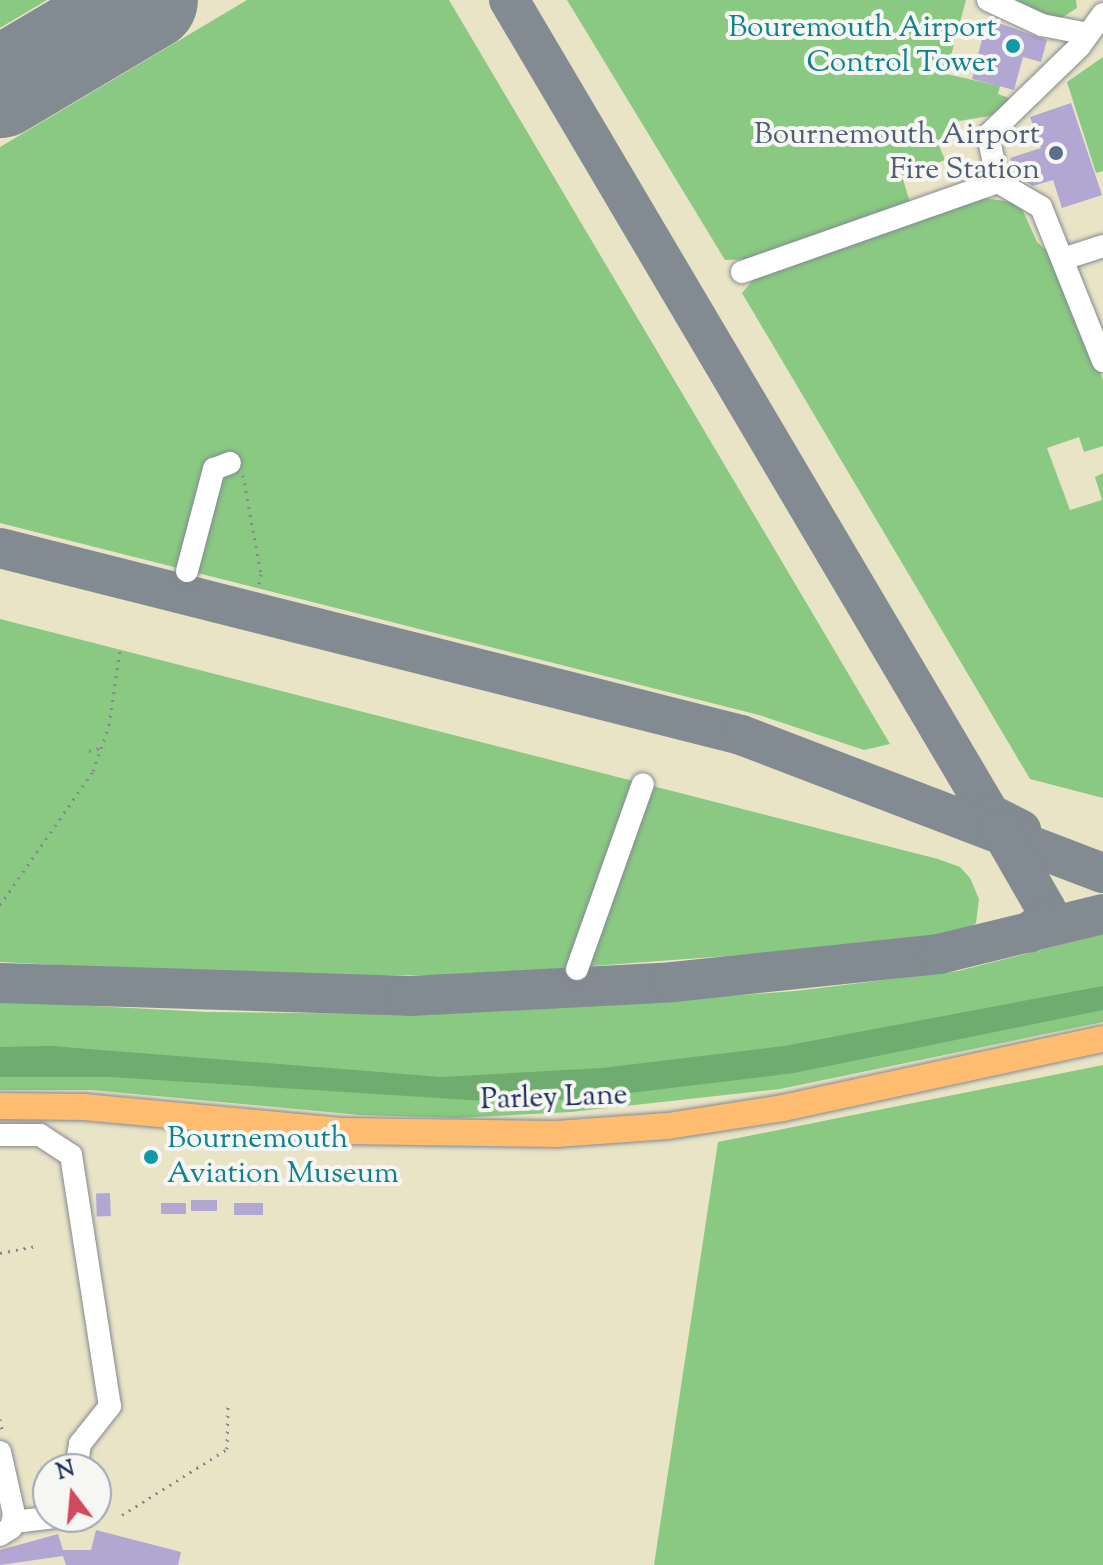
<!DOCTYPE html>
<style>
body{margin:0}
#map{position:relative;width:1103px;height:1565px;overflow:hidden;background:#eae4c6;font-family:"Sorts Mill Goudy",serif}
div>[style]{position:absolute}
.green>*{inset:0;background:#89c981}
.forest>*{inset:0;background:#6ead6f}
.taxiway>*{height:40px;margin:-20px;padding:0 20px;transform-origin:20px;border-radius:20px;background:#828a92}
.runway>*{height:100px;margin:-50px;padding:0 50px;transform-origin:50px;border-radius:50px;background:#828a92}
.building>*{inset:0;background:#b2a6d2;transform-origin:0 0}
.path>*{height:3px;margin-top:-1.5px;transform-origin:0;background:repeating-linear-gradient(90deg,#828a92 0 2px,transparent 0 8px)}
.roads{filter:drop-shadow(0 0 2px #828a92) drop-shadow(0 0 2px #828a92)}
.minor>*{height:22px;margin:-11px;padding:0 11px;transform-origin:11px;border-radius:11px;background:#fff}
.major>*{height:26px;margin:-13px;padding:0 13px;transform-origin:13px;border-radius:13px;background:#fdbc70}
.dots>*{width:22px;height:22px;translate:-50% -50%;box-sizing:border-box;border:4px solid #f6f6f2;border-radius:50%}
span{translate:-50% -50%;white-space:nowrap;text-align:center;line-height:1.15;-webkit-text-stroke:8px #f6f6f2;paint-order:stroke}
.culture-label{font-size:30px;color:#0d838f}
.right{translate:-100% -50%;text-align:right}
.left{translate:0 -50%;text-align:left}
.service-label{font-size:30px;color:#4e5e75}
.street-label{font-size:30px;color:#1b2f5e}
.north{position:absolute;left:32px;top:1453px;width:80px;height:80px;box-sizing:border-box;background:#f6f6f2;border:2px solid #9ea6b7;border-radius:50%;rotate:344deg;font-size:22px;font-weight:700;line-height:32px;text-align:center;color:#1b2f5e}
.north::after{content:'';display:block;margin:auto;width:28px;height:36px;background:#d1495b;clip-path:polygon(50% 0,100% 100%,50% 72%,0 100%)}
</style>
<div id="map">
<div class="green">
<i style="clip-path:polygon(0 0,47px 0,0 28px)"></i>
<i style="clip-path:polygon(247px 0,449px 0,890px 744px,864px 750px,759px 715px,0 523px,0 147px)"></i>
<i style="clip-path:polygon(567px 0,966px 0,946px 74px,1000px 86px,998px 94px,1011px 99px,990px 116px,959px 121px,938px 143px,945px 160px,902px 176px,911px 206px,752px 259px,725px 260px)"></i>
<i style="clip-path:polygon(1014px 0,1076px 0,1077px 8px,1058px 20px)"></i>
<i style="clip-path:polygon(1103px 57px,1103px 171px,1096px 173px,1067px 82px)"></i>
<i style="clip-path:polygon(970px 196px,1012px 202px,1022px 209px,1037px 242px,1062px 264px,1103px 380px,1103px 446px,1084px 452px,1079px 437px,1047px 448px,1070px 510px,1102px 500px,1095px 477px,1103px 473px,1103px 798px,1030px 779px,742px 293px,758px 274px)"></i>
<i style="clip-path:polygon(0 619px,938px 859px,960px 867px,970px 878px,979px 899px,976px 923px,966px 931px,864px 946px,469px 975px,268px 976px,0 962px)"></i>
<i style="clip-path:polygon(1103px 934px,1103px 1022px,780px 1089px,571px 1112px,457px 1118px,360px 1115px,92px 1090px,0 1090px,0 1001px,206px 1012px,393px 1014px,611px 1005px,795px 991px,958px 971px)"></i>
<i style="clip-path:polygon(1103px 1065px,1103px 1565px,654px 1565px,718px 1142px)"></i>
</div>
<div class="forest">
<i style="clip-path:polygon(1103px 986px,1103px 1010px,794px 1073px,580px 1099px,486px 1101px,110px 1077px,0 1077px,0 1047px,51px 1046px,442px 1077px,602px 1068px,784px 1046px)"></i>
</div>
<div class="taxiway">
<i style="left:509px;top:0;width:945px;rotate:59.42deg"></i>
<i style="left:990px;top:814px;width:35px;rotate:27deg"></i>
<i style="left:0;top:548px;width:764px;rotate:14.16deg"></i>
<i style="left:741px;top:735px;width:387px;rotate:20.9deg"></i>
<i style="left:1000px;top:829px;width:92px;rotate:60.1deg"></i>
<i style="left:1046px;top:909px;width:10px;rotate:96deg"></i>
<i style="left:1045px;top:919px;width:21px;rotate:139deg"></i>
<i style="left:0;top:983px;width:410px;rotate:1.8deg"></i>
<i style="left:410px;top:996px;width:263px;rotate:-3deg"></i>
<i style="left:673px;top:982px;width:267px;rotate:-6deg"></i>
<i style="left:939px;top:954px;width:169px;rotate:-13.7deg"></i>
</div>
<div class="runway">
<i style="left:0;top:88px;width:172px;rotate:-30.7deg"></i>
</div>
<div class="building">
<i style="clip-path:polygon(987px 19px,1047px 40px,1041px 62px,1023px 57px,1014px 90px,972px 79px)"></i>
<i style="clip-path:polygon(1071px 103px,1102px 195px,1062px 208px,1053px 180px,1033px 186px,1016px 176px,1010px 158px,1041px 148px,1030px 117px)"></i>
<i style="left:110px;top:1193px;width:23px;height:14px;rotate:88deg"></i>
<i style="left:191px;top:1200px;width:26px;height:11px"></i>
<i style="left:161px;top:1203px;width:25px;height:11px"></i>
<i style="left:234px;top:1203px;width:29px;height:12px"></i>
<i style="clip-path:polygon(96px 1530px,181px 1552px,178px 1565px,66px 1565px,63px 1556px,0 1565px,0 1550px,58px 1534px,63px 1550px,91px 1550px)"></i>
</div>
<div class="path">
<i style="left:243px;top:475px;width:101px;rotate:79.7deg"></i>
<i style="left:261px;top:574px;width:15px;rotate:101deg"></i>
<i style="left:89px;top:751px;width:16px;rotate:-15deg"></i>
<i style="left:0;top:905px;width:163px;rotate:-55.2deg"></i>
<i style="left:93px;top:771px;width:49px;rotate:-70.8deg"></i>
<i style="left:109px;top:725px;width:76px;rotate:-81.7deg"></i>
<i style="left:0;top:1253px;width:38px;rotate:-11deg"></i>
<i style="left:0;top:1419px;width:15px;rotate:79deg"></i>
<i style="left:122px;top:1515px;width:124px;rotate:-32.2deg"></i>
<i style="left:227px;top:1449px;width:43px;rotate:-88.7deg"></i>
</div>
<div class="roads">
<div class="minor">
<i style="left:988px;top:0;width:60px;rotate:24.8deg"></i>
<i style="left:1042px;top:25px;width:47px;rotate:11.1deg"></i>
<i style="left:1103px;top:14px;width:39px;rotate:126deg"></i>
<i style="left:1080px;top:46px;width:128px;rotate:135.9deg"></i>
<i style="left:988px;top:135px;width:48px;rotate:78deg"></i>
<i style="left:998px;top:182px;width:50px;rotate:30.2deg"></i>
<i style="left:1041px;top:207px;width:166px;rotate:68.1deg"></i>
<i style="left:1066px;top:258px;width:39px;rotate:-18deg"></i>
<i style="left:742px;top:272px;width:271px;rotate:-19.4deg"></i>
<i style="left:187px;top:571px;width:106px;rotate:-75.2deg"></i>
<i style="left:214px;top:469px;width:17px;rotate:-21deg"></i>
<i style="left:577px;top:969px;width:196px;rotate:-70.4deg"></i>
<i style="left:0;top:1135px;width:40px"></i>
<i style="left:40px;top:1135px;width:37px;rotate:33deg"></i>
<i style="left:71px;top:1155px;width:254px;rotate:81.2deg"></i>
<i style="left:110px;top:1406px;width:48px;rotate:128.3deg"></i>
<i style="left:80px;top:1444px;width:25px;rotate:99deg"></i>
<i style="left:0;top:1452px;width:64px;rotate:77.3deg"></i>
<i style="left:14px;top:1514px;width:14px;rotate:102deg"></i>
<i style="left:11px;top:1528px;width:13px;rotate:148deg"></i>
<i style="left:14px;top:1522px;width:39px;rotate:-7deg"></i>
</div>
<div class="major">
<i style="left:0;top:1106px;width:84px;rotate:0.7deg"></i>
<i style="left:84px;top:1107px;width:261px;rotate:5.3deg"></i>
<i style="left:344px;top:1131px;width:212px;rotate:0.8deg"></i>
<i style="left:556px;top:1134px;width:112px;rotate:-4.1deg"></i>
<i style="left:668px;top:1126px;width:116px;rotate:-8.9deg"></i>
<i style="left:783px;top:1108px;width:327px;rotate:-12.2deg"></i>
</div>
</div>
<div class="dots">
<i style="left:1013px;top:46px;background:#0f9aa8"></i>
<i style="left:1056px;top:153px;background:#5c6f8a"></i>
<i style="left:151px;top:1157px;background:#0f9aa8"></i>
</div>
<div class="culture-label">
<span class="right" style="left:997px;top:46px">Bouremouth Airport<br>Control Tower</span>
<span class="left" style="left:167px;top:1157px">Bournemouth<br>Aviation Museum</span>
</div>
<div class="service-label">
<span class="right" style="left:1040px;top:153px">Bournemouth Airport<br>Fire Station</span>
</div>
<div class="street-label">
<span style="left:554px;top:1099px;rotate:-2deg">Parley Lane</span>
</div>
<div class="north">N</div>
</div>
